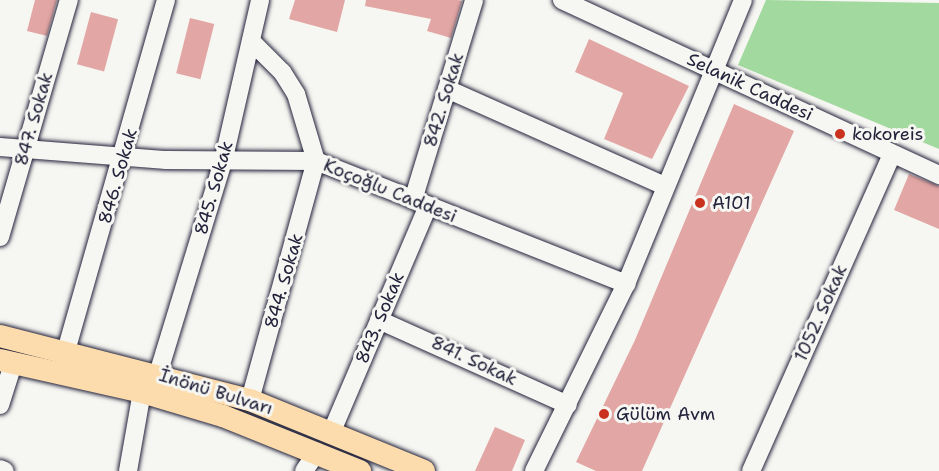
<!DOCTYPE html>
<meta charset="utf-8">
<style>
body{margin:0}
#map{position:relative;width:939px;height:471px;overflow:hidden;background:#f6f6f2;font-family:"Shantell Sans",sans-serif}
div>[style]{position:absolute}
.green>*{inset:0;background:#a2d99e}
.building>*{inset:0;background:#e2a7a4;transform-origin:0 0}
.roads{filter:drop-shadow(0 0 2px #22223b) drop-shadow(0 0 2px #22223b)}
.minor>*{height:18px;margin:-9px;padding:0 9px;transform-origin:9px;border-radius:9px;background:#f6f6f2}
.major>*{height:22px;margin:-11px;padding:0 11px;transform-origin:11px;border-radius:11px;background:#fcdcac}
.dots>*{width:16px;height:16px;translate:-50% -50%;box-sizing:border-box;border:3px solid #f6f6f2;border-radius:50%}
span{translate:-50% -50%;white-space:nowrap;text-align:center;line-height:1.15;-webkit-text-stroke:6px #f6f6f2;paint-order:stroke}
.street-label{font-size:18px;color:#22223b}
.poi-label{font-size:18px;color:#22223b}
.left{translate:0 -50%;text-align:left}
</style>
<div id="map">
<div class="green">
<i style="clip-path:polygon(766px 0,939px 3px,939px 149px,738px 65px)"></i>
</div>
<div class="building">
<i style="clip-path:polygon(35px 0,57px 0,47px 36px,27px 31px)"></i>
<i style="clip-path:polygon(295px 0,345px 0,337px 32px,289px 19px)"></i>
<i style="clip-path:polygon(366px 0,458px 0,462px 1px,451px 38px,427px 31px,431px 19px,365px 6px)"></i>
<i style="left:91px;top:12px;width:28px;height:54px;rotate:15deg"></i>
<i style="left:190px;top:18px;width:25px;height:57px;rotate:14deg"></i>
<i style="clip-path:polygon(589px 39px,689px 86px,652px 159px,604px 139px,623px 93px,575px 72px)"></i>
<i style="clip-path:polygon(734px 104px,794px 131px,642px 471px,596px 471px,576px 462px,635px 340px)"></i>
<i style="clip-path:polygon(909px 174px,939px 186px,939px 229px,894px 210px)"></i>
<i style="clip-path:polygon(495px 427px,525px 440px,512px 471px,475px 471px)"></i>
</div>
<div class="roads">
<div class="minor">
<i style="left:562px;top:0;width:416px;rotate:24.9deg"></i>
<i style="left:447px;top:89px;width:239px;rotate:24deg"></i>
<i style="left:0;top:147px;width:167px;rotate:4.5deg"></i>
<i style="left:166px;top:160px;width:150px;rotate:0.4deg"></i>
<i style="left:316px;top:161px;width:334px;rotate:21.6deg"></i>
<i style="left:413px;top:200px;width:209px;rotate:-73deg"></i>
<i style="left:0;top:237px;width:247px;rotate:-73.8deg"></i>
<i style="left:379px;top:320px;width:207px;rotate:24.2deg"></i>
<i style="left:66px;top:351px;width:365px;rotate:-74.1deg"></i>
<i style="left:158px;top:374px;width:222px;rotate:-73deg"></i>
<i style="left:223px;top:162px;width:166px;rotate:-77.1deg"></i>
<i style="left:250px;top:400px;width:248px;rotate:-74.6deg"></i>
<i style="left:316px;top:161px;width:70px;rotate:-106.6deg"></i>
<i style="left:296px;top:94px;width:26px;rotate:-122deg"></i>
<i style="left:282px;top:72px;width:44px;rotate:-135deg"></i>
<i style="left:0;top:405px;width:43px;rotate:-72.4deg"></i>
<i style="left:332px;top:431px;width:245px;rotate:-66.9deg"></i>
<i style="left:0;top:469px;width:5px;rotate:22deg"></i>
<i style="left:128px;top:471px;width:80px;rotate:-80deg"></i>
<i style="left:304px;top:471px;width:23px;rotate:-56deg"></i>
<i style="left:534px;top:471px;width:208px;rotate:-63.8deg"></i>
<i style="left:626px;top:284px;width:307px;rotate:-67.6deg"></i>
<i style="left:751px;top:471px;width:346px;rotate:-66deg"></i>
</div>
<div class="major">
<i style="left:0;top:336px;width:258px;rotate:14.4deg"></i>
<i style="left:250px;top:400px;width:188px;rotate:22.2deg"></i>
<i style="left:0;top:360px;width:146px;rotate:12.7deg"></i>
<i style="left:142px;top:392px;width:84px;rotate:16.5deg"></i>
<i style="left:223px;top:416px;width:148px;rotate:21.9deg"></i>
</div>
</div>
<div class="dots">
<i style="left:840px;top:134px;background:#c8321e"></i>
<i style="left:700px;top:203px;background:#c8321e"></i>
<i style="left:604px;top:414px;background:#c8321e"></i>
</div>
<div class="street-label">
<span style="left:750px;top:87px;rotate:25deg">Selanik Caddesi</span>
<span style="left:444px;top:100px;rotate:-73deg">842. Sokak</span>
<span style="left:34px;top:119px;rotate:-74deg">847. Sokak</span>
<span style="left:118px;top:176px;rotate:-74deg">846. Sokak</span>
<span style="left:214px;top:188px;rotate:-74deg">845. Sokak</span>
<span style="left:390px;top:191px;rotate:22deg">Koçoğlu Caddesi</span>
<span style="left:284px;top:281px;rotate:-74deg">844. Sokak</span>
<span style="left:821px;top:313px;rotate:-66deg">1052. Sokak</span>
<span style="left:380px;top:318px;rotate:-67deg">843. Sokak</span>
<span style="left:474px;top:361px;rotate:25deg">841. Sokak</span>
<span style="left:216px;top:392px;rotate:17deg">İnönü Bulvarı</span>
</div>
<div class="poi-label">
<span class="left" style="left:852px;top:134px">kokoreis</span>
<span class="left" style="left:712px;top:203px">A101</span>
<span class="left" style="left:616px;top:414px">Gülüm Avm</span>
</div>
</div>
